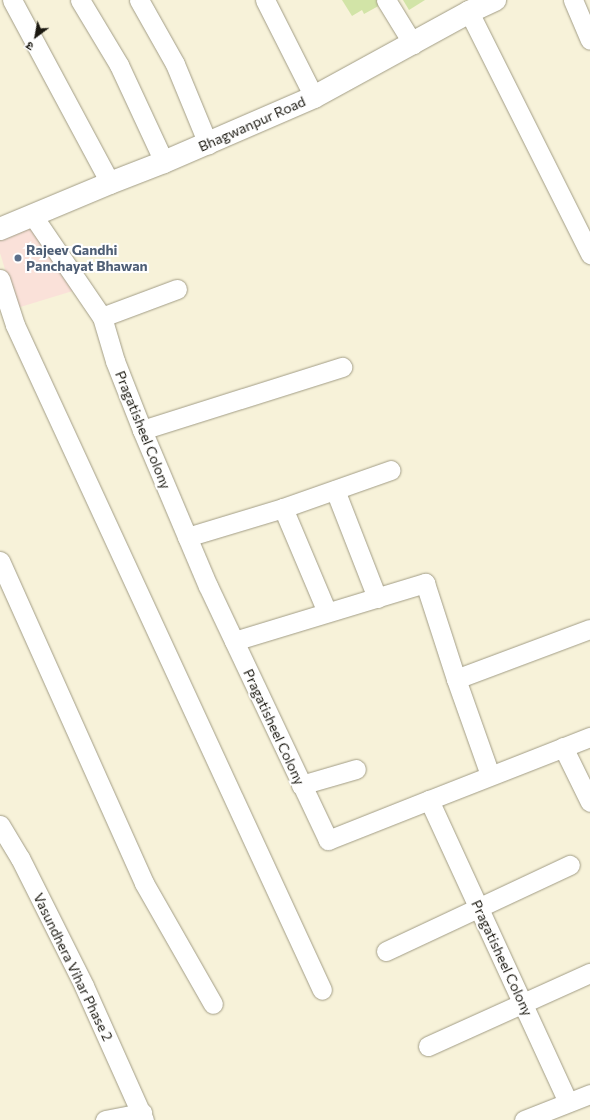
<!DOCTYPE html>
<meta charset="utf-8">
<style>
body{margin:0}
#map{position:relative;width:590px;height:1120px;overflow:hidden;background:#f7f2d9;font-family:Commissioner,"Noto Sans Devanagari",sans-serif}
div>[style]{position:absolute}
.education>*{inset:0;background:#fae1d9}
.green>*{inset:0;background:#d2e4a7}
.roads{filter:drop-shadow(0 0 1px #a29d86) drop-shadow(0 0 1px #a29d86)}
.minor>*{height:19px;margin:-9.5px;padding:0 9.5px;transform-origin:9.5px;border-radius:9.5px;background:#fff}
.tertiary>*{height:22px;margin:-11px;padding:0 11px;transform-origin:11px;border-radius:11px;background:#fff}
.dots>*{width:11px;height:11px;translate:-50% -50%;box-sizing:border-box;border:2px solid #fff;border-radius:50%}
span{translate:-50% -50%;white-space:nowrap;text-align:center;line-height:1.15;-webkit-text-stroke:4px #fff;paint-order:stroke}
.street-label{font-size:14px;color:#1b1911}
.service-label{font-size:14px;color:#4e5e75;font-weight:700}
.left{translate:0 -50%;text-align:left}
.north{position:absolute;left:16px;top:16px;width:40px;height:40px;-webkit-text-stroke:3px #fff;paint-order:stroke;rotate:212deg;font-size:11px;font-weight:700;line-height:16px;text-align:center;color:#1b1911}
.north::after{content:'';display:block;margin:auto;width:14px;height:18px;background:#1b1911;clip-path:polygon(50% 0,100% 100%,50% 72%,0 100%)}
</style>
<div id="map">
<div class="education">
<i style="clip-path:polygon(33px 224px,76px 290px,17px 308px,0 253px,0 238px)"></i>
</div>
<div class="green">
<i style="clip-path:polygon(342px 0,380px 0,382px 4px,364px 14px,362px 10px,352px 16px)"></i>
<i style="clip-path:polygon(403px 0,425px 0,409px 10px)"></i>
</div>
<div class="roads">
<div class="minor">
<i style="left:12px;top:0;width:208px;rotate:61.8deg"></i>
<i style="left:80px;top:0;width:76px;rotate:59deg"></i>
<i style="left:119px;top:65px;width:107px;rotate:65.1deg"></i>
<i style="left:139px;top:0;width:73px;rotate:60.6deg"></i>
<i style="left:175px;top:64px;width:87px;rotate:67.6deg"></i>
<i style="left:265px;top:0;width:109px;rotate:63.2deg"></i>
<i style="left:386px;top:0;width:52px;rotate:58.5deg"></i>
<i style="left:573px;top:0;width:43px;rotate:67deg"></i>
<i style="left:469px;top:12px;width:271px;rotate:63.4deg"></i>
<i style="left:33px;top:216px;width:122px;rotate:55.7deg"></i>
<i style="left:102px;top:317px;width:46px;rotate:73.5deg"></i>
<i style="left:115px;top:361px;width:74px;rotate:68.6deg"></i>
<i style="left:142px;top:430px;width:169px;rotate:67.1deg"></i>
<i style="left:208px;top:586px;width:281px;rotate:64.7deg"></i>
<i style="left:328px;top:840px;width:109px;rotate:-21.6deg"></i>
<i style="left:429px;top:800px;width:332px;rotate:65.3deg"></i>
<i style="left:0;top:279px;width:48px;rotate:71.9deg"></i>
<i style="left:15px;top:325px;width:732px;rotate:65.22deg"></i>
<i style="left:102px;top:317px;width:80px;rotate:-20.5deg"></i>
<i style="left:142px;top:430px;width:210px;rotate:-17.5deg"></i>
<i style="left:335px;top:490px;width:116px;rotate:68.7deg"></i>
<i style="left:283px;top:508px;width:113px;rotate:67.1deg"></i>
<i style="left:187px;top:537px;width:100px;rotate:-16.8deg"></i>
<i style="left:283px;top:508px;width:114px;rotate:-19.4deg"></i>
<i style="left:0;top:561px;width:353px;rotate:65.9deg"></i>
<i style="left:144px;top:883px;width:139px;rotate:60.3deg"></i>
<i style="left:234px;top:641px;width:200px;rotate:-16.9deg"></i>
<i style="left:425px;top:583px;width:101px;rotate:72.1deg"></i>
<i style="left:456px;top:679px;width:102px;rotate:70.5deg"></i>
<i style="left:456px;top:679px;width:143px;rotate:-20.5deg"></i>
<i style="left:563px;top:747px;width:61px;rotate:63.9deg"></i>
<i style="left:301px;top:785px;width:57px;rotate:-16.2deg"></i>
<i style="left:429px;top:800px;width:173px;rotate:-21.4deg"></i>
<i style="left:0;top:825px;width:39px;rotate:59deg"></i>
<i style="left:20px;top:858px;width:143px;rotate:63.4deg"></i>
<i style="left:84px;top:986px;width:147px;rotate:65.9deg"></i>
<i style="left:386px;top:951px;width:203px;rotate:-25.1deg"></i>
<i style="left:428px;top:1046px;width:178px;rotate:-24.3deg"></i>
<i style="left:105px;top:1120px;width:38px;rotate:-11deg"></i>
<i style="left:524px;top:1120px;width:71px;rotate:-21.5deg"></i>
</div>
<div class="tertiary">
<i style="left:0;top:229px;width:119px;rotate:-22.7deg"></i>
<i style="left:110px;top:183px;width:58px;rotate:-21.3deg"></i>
<i style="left:164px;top:162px;width:163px;rotate:-23.4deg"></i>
<i style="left:314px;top:97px;width:177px;rotate:-28.7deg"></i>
<i style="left:469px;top:12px;width:29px;rotate:-25deg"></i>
</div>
</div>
<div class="dots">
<i style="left:18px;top:258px;background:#5c6f8a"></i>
</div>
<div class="street-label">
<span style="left:252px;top:124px;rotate:-24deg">Bhagwanpur Road</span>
<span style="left:143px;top:430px;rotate:68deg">Pragatisheel Colony</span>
<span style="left:274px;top:727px;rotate:65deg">Pragatisheel Colony</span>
<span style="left:502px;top:958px;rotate:65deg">Pragatisheel Colony</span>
<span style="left:73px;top:967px;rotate:64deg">Vasundhera Vihar Phase 2</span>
</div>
<div class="service-label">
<span class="left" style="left:26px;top:258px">Rajeev Gandhi<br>Panchayat Bhawan</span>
</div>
<div class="north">उ</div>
</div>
